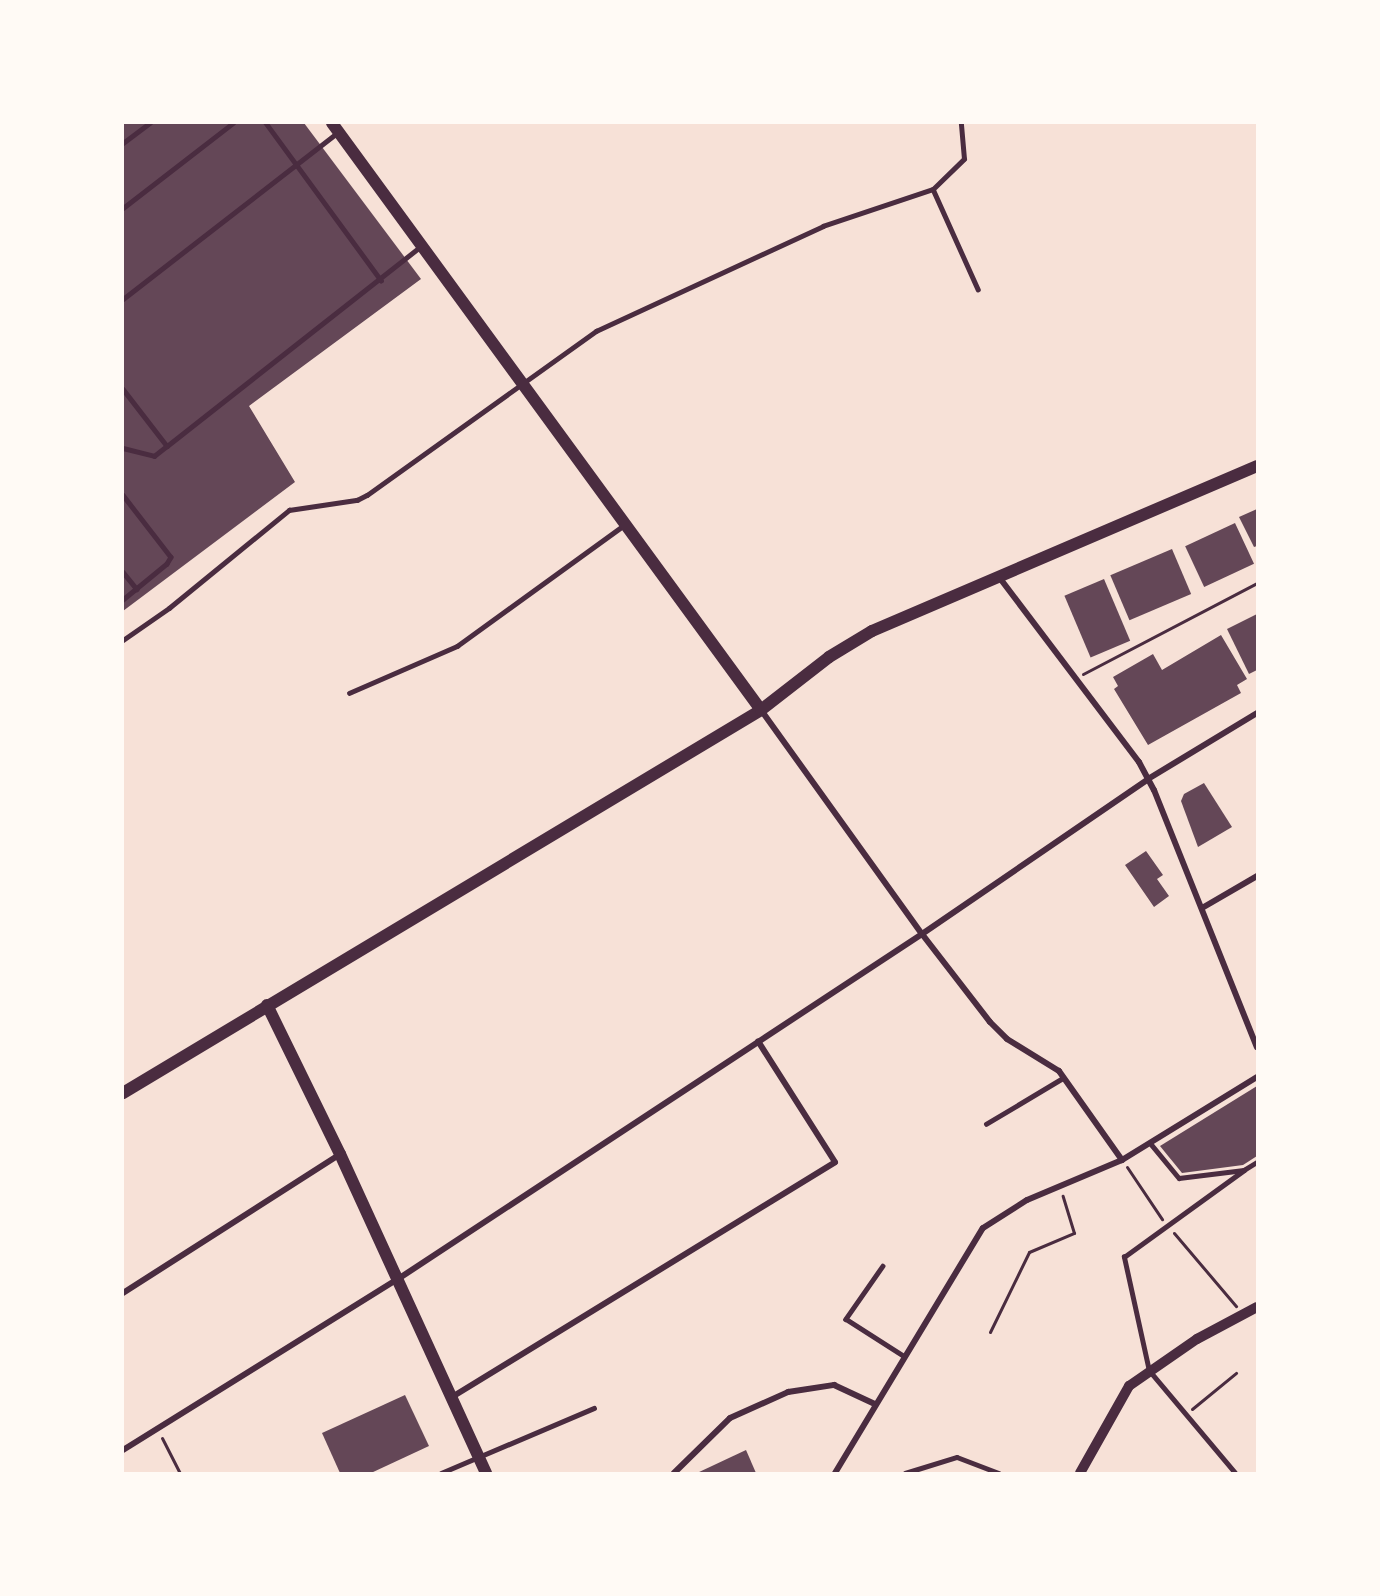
<!DOCTYPE html>
<style>
body{margin:0}
#map{position:relative;width:1380px;height:1596px;overflow:hidden;background:#f7e1d7;font-family:Mulish,sans-serif}
div>[style]{position:absolute}
.building>*{inset:0;background:#644757;transform-origin:0 0}
.path>*{height:3px;margin:-1.5px;padding:0 1.5px;transform-origin:1.5px;border-radius:1.5px;background:#4a2c40}
.service>*{height:4.5px;margin:-2.25px;padding:0 2.25px;transform-origin:2.25px;border-radius:2.25px;background:#4a2c40}
.minor>*{height:6px;margin:-3px;padding:0 3px;transform-origin:3px;border-radius:3px;background:#4a2c40}
.tertiary>*{height:10px;margin:-5px;padding:0 5px;transform-origin:5px;border-radius:5px;background:#4a2c40}
.secondary>*{height:12px;margin:-6px;padding:0 6px;transform-origin:6px;border-radius:6px;background:#4a2c40}
span{translate:-50% -50%;white-space:nowrap;text-align:center;line-height:1.15;-webkit-text-stroke:5px #fffaf5;paint-order:stroke}
.frame{position:absolute;inset:0;border:124px solid #fffaf5;pointer-events:none}
</style>
<div id="map">
<div class="building">
<i style="clip-path:polygon(123px 123px,304px 123px,421px 279px,249px 406px,295px 482px,123px 611px)"></i>
<i style="clip-path:polygon(1257px 509px,1257px 546px,1254px 547px,1239px 517px)"></i>
<i style="left:1235px;top:523px;width:45px;height:55px;rotate:65deg"></i>
<i style="left:1172px;top:549px;width:49px;height:67px;rotate:67deg"></i>
<i style="left:1104px;top:579px;width:67px;height:43px;rotate:67deg"></i>
<i style="clip-path:polygon(1257px 614px,1257px 670px,1249px 674px,1227px 629px)"></i>
<i style="clip-path:polygon(1221px 635px,1247px 679px,1237px 685px,1241px 693px,1148px 745px,1114px 689px,1118px 686px,1113px 677px,1153px 654px,1162px 670px)"></i>
<i style="clip-path:polygon(1204px 783px,1232px 827px,1198px 847px,1181px 801px,1184px 794px)"></i>
<i style="clip-path:polygon(1146px 851px,1163px 875px,1157px 879px,1169px 896px,1154px 907px,1125px 865px)"></i>
<i style="clip-path:polygon(1257px 1086px,1257px 1156px,1243px 1165px,1182px 1173px,1160px 1146px)"></i>
<i style="clip-path:polygon(405px 1395px,429px 1446px,371px 1473px,340px 1473px,322px 1433px)"></i>
<i style="clip-path:polygon(746px 1450px,756px 1473px,697px 1473px)"></i>
</div>
<div class="path">
<i style="left:1083px;top:674px;width:196px;rotate:-27.6deg"></i>
<i style="left:1127px;top:1167px;width:63px;rotate:56.1deg"></i>
<i style="left:1174px;top:1233px;width:96px;rotate:49.7deg"></i>
<i style="left:990px;top:1332px;width:89px;rotate:-64deg"></i>
<i style="left:1029px;top:1252px;width:49px;rotate:-22.9deg"></i>
<i style="left:1074px;top:1233px;width:39px;rotate:-107deg"></i>
<i style="left:1192px;top:1409px;width:57px;rotate:-39.3deg"></i>
<i style="left:162px;top:1438px;width:39px;rotate:63deg"></i>
</div>
<div class="service">
<i style="left:266px;top:123px;width:195px;rotate:53.8deg"></i>
<i style="left:123px;top:143px;width:34px;rotate:-37deg"></i>
<i style="left:933px;top:189px;width:110px;rotate:65.8deg"></i>
<i style="left:123px;top:208px;width:139px;rotate:-37.7deg"></i>
<i style="left:123px;top:299px;width:269px;rotate:-37.8deg"></i>
<i style="left:123px;top:389px;width:72px;rotate:52.3deg"></i>
<i style="left:167px;top:446px;width:322px;rotate:-38.2deg"></i>
<i style="left:123px;top:448px;width:32px;rotate:14deg"></i>
<i style="left:154px;top:456px;width:16px;rotate:-38deg"></i>
<i style="left:123px;top:495px;width:78px;rotate:52.3deg"></i>
<i style="left:171px;top:557px;width:8px;rotate:120deg"></i>
<i style="left:167px;top:564px;width:57px;rotate:140.7deg"></i>
<i style="left:123px;top:572px;width:22px;rotate:51deg"></i>
<i style="left:123px;top:640px;width:56px;rotate:-34.8deg"></i>
<i style="left:169px;top:608px;width:155px;rotate:-39.2deg"></i>
<i style="left:289px;top:510px;width:69px;rotate:-8.4deg"></i>
<i style="left:357px;top:500px;width:11px;rotate:-27deg"></i>
<i style="left:367px;top:495px;width:282px;rotate:-35.6deg"></i>
<i style="left:596px;top:331px;width:250px;rotate:-24.8deg"></i>
<i style="left:823px;top:226px;width:116px;rotate:-18.6deg"></i>
<i style="left:933px;top:189px;width:43px;rotate:-44.1deg"></i>
<i style="left:964px;top:159px;width:36px;rotate:-95deg"></i>
<i style="left:349px;top:693px;width:118px;rotate:-23.5deg"></i>
<i style="left:457px;top:646px;width:206px;rotate:-35.9deg"></i>
<i style="left:986px;top:1124px;width:90px;rotate:-30.9deg"></i>
<i style="left:1151px;top:1144px;width:44px;rotate:50.5deg"></i>
<i style="left:1179px;top:1178px;width:65px;rotate:-7deg"></i>
<i style="left:1244px;top:1170px;width:15px;rotate:-32deg"></i>
<i style="left:883px;top:1266px;width:65px;rotate:124.9deg"></i>
<i style="left:846px;top:1319px;width:69px;rotate:32.5deg"></i>
<i style="left:441px;top:1473px;width:166px;rotate:-23deg"></i>
<i style="left:905px;top:1473px;width:54px;rotate:-17.1deg"></i>
<i style="left:957px;top:1457px;width:45px;rotate:20.9deg"></i>
<i style="left:1235px;top:1473px;width:133px;rotate:-130.1deg"></i>
<i style="left:1149px;top:1371px;width:117px;rotate:-102.4deg"></i>
<i style="left:1124px;top:1257px;width:148px;rotate:-35.9deg"></i>
</div>
<div class="minor">
<i style="left:999px;top:577px;width:232px;rotate:52.9deg"></i>
<i style="left:1139px;top:762px;width:32px;rotate:62deg"></i>
<i style="left:1154px;top:790px;width:277px;rotate:68.2deg"></i>
<i style="left:761px;top:710px;width:276px;rotate:54.3deg"></i>
<i style="left:922px;top:934px;width:111px;rotate:52.3deg"></i>
<i style="left:990px;top:1022px;width:24px;rotate:45deg"></i>
<i style="left:1007px;top:1039px;width:61px;rotate:31.6deg"></i>
<i style="left:1059px;top:1071px;width:109px;rotate:54.7deg"></i>
<i style="left:1202px;top:908px;width:64px;rotate:-30.2deg"></i>
<i style="left:123px;top:1293px;width:258px;rotate:-32.6deg"></i>
<i style="left:452px;top:1397px;width:449px;rotate:-31.5deg"></i>
<i style="left:835px;top:1162px;width:143px;rotate:-122.5deg"></i>
<i style="left:123px;top:1450px;width:324px;rotate:-31.9deg"></i>
<i style="left:398px;top:1279px;width:627px;rotate:-33.36deg"></i>
<i style="left:922px;top:934px;width:274px;rotate:-34.4deg"></i>
<i style="left:1148px;top:779px;width:127px;rotate:-31.2deg"></i>
<i style="left:674px;top:1473px;width:78px;rotate:-44.5deg"></i>
<i style="left:730px;top:1418px;width:64px;rotate:-24.1deg"></i>
<i style="left:788px;top:1392px;width:47px;rotate:-8.7deg"></i>
<i style="left:834px;top:1385px;width:45px;rotate:24.9deg"></i>
<i style="left:835px;top:1473px;width:286px;rotate:-58.9deg"></i>
<i style="left:983px;top:1228px;width:52px;rotate:-32.5deg"></i>
<i style="left:1027px;top:1200px;width:103px;rotate:-22.8deg"></i>
<i style="left:1122px;top:1160px;width:158px;rotate:-31.6deg"></i>
</div>
<div class="tertiary">
<i style="left:1080px;top:1473px;width:100px;rotate:-60.6deg"></i>
<i style="left:1129px;top:1386px;width:83px;rotate:-34.7deg"></i>
<i style="left:1197px;top:1339px;width:68px;rotate:-28.1deg"></i>
</div>
<div class="secondary">
<i style="left:332px;top:123px;width:727px;rotate:53.84deg"></i>
<i style="left:267px;top:1005px;width:166px;rotate:63.9deg"></i>
<i style="left:340px;top:1154px;width:351px;rotate:65.4deg"></i>
<i style="left:123px;top:1093px;width:744px;rotate:-30.98deg"></i>
<i style="left:761px;top:710px;width:86px;rotate:-37.9deg"></i>
<i style="left:829px;top:657px;width:50px;rotate:-31.2deg"></i>
<i style="left:872px;top:631px;width:419px;rotate:-23.2deg"></i>
</div>
<div class="frame"></div>
</div>
